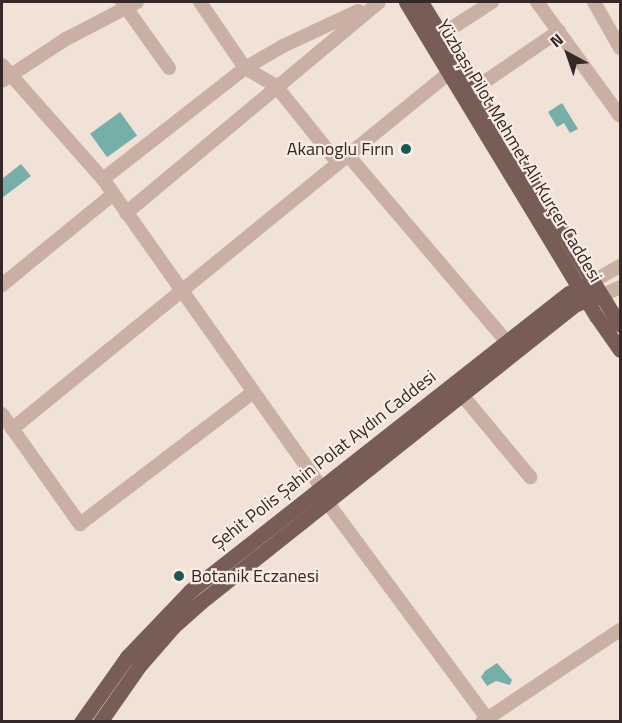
<!DOCTYPE html>
<meta charset="utf-8">
<style>
body{margin:0}
#map{position:relative;width:622px;height:723px;overflow:hidden;background:#f1e2d8;font-family:"Titillium Web",sans-serif}
div>[style]{position:absolute}
.water>*{inset:0;background:#76afa9;transform-origin:0 0}
.minor>*{height:14px;margin:-7px;padding:0 7px;transform-origin:7px;border-radius:7px;background:#cab0a4}
.major>*{height:15px;margin:-7.5px;padding:0 7.5px;transform-origin:7.5px;border-radius:7.5px;background:#775d56}
.dots>*{width:16px;height:16px;translate:-50% -50%;box-sizing:border-box;border:3px solid #f9ece4;border-radius:50%}
span{translate:-50% -50%;white-space:nowrap;text-align:center;line-height:1.15;-webkit-text-stroke:4.5px #f9ece4;paint-order:stroke}
.poi-label{font-size:18px;color:#352826}
.right{translate:-100% -50%;text-align:right}
.left{translate:0 -50%;text-align:left}
.street-label{font-size:18px;color:#352826}
.frame{position:absolute;inset:0;border:3px solid #352826;pointer-events:none}
.north{position:absolute;left:538px;top:24px;width:60px;height:60px;-webkit-text-stroke:4px #f9ece4;paint-order:stroke;rotate:320deg;font-size:16px;font-weight:700;line-height:24px;text-align:center;color:#352826}
.north::after{content:'';display:block;margin:auto;width:21px;height:27px;background:#352826;clip-path:polygon(50% 0,100% 100%,50% 72%,0 100%)}
</style>
<div id="map">
<div class="water">
<i style="clip-path:polygon(562px 103px,578px 129px,570px 133px,564px 123px,557px 127px,548px 112px)"></i>
<i style="left:120px;top:112px;width:29px;height:37px;rotate:54deg"></i>
<i style="clip-path:polygon(21px 164px,31px 176px,2px 198px,2px 179px)"></i>
<i style="clip-path:polygon(497px 663px,512px 680px,510px 685px,496px 681px,487px 686px,481px 677px,485px 671px)"></i>
</div>
<div class="minor">
<i style="left:122px;top:2px;width:81px;rotate:54.5deg"></i>
<i style="left:200px;top:2px;width:80px;rotate:55.7deg"></i>
<i style="left:245px;top:68px;width:36px;rotate:30deg"></i>
<i style="left:276px;top:86px;width:97px;rotate:51.2deg"></i>
<i style="left:537px;top:2px;width:141px;rotate:53.9deg"></i>
<i style="left:594px;top:2px;width:53px;rotate:60.5deg"></i>
<i style="left:441px;top:35px;width:61px;rotate:-32.9deg"></i>
<i style="left:2px;top:65px;width:152px;rotate:48.5deg"></i>
<i style="left:103px;top:179px;width:377px;rotate:54.7deg"></i>
<i style="left:2px;top:81px;width:77px;rotate:-33.3deg"></i>
<i style="left:66px;top:39px;width:80px;rotate:-27.5deg"></i>
<i style="left:474px;top:89px;width:103px;rotate:-34.3deg"></i>
<i style="left:347px;top:154px;width:247px;rotate:49.6deg"></i>
<i style="left:103px;top:179px;width:180px;rotate:-38deg"></i>
<i style="left:245px;top:68px;width:44px;rotate:-30.1deg"></i>
<i style="left:283px;top:46px;width:83px;rotate:-25deg"></i>
<i style="left:126px;top:213px;width:329px;rotate:-39.8deg"></i>
<i style="left:592px;top:282px;width:32px;rotate:-30deg"></i>
<i style="left:2px;top:285px;width:144px;rotate:-39.3deg"></i>
<i style="left:601px;top:296px;width:21px;rotate:-25deg"></i>
<i style="left:462px;top:395px;width:107px;rotate:50.3deg"></i>
<i style="left:2px;top:414px;width:135px;rotate:54.7deg"></i>
<i style="left:80px;top:524px;width:218px;rotate:-37.3deg"></i>
<i style="left:12px;top:429px;width:564px;rotate:-39.17deg"></i>
<i style="left:327px;top:502px;width:267px;rotate:53.5deg"></i>
<i style="left:482px;top:722px;width:166px;rotate:-33.7deg"></i>
</div>
<div class="major">
<i style="left:406px;top:2px;width:368px;rotate:58.8deg"></i>
<i style="left:597px;top:317px;width:40px;rotate:55.1deg"></i>
<i style="left:421px;top:2px;width:379px;rotate:58.4deg"></i>
<i style="left:81px;top:722px;width:80px;rotate:-54.7deg"></i>
<i style="left:127px;top:657px;width:91px;rotate:-46.3deg"></i>
<i style="left:190px;top:591px;width:482px;rotate:-38.2deg"></i>
<i style="left:569px;top:293px;width:25px;rotate:-26deg"></i>
<i style="left:100px;top:722px;width:68px;rotate:-55.1deg"></i>
<i style="left:139px;top:666px;width:52px;rotate:-48.9deg"></i>
<i style="left:173px;top:627px;width:38px;rotate:-42deg"></i>
<i style="left:201px;top:602px;width:479px;rotate:-38.5deg"></i>
<i style="left:576px;top:304px;width:26px;rotate:-18deg"></i>
</div>
<div class="dots">
<i style="left:406px;top:149px;background:#1b5752"></i>
<i style="left:179px;top:576px;background:#1b5752"></i>
</div>
<div class="poi-label">
<span class="right" style="left:394px;top:149px">Akanoglu Fırın</span>
<span class="left" style="left:191px;top:576px">Botanik Eczanesi</span>
</div>
<div class="street-label">
<span style="left:519px;top:151px;rotate:59deg">Yüzbaşı Pilot Mehmet Ali Kurçer Caddesi</span>
<span style="left:324px;top:460px;rotate:-38deg">Şehit Polis Şahin Polat Aydın Caddesi</span>
</div>
<div class="frame"></div>
<div class="north">N</div>
</div>
